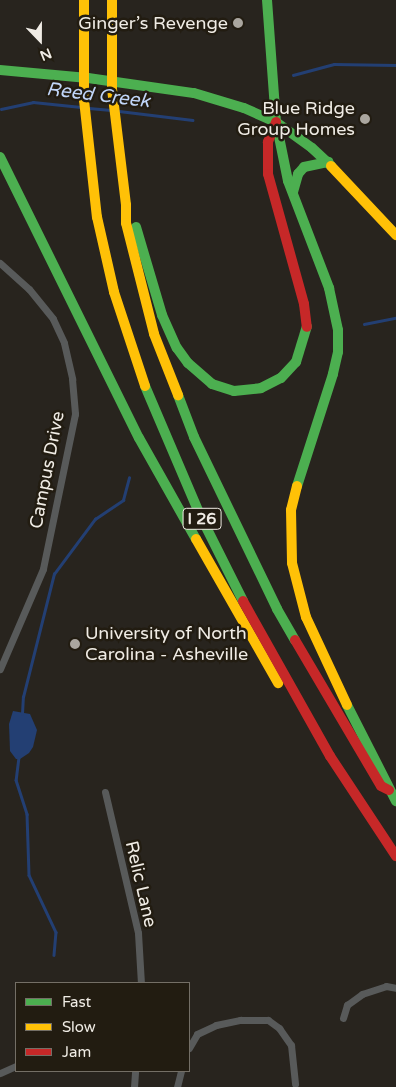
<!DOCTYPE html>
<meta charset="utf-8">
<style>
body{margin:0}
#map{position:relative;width:396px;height:1087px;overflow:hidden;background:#28241e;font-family:"Varela Round",sans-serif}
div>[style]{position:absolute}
.water>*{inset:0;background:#233f73}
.stream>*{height:2.5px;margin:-1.25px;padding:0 1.25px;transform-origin:1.25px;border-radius:1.25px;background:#233f73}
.street>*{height:7px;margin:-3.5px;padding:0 3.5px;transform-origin:3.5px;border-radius:3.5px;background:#585a5a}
.fast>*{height:10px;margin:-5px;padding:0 5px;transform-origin:5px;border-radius:5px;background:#4caf50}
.slow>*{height:10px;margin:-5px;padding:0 5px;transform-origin:5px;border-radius:5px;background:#ffc107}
.jam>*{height:10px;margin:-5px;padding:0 5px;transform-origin:5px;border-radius:5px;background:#c62828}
.dots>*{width:14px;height:14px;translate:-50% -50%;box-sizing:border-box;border:2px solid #221c11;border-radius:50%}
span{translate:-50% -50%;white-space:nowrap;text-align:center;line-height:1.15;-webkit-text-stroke:5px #221c11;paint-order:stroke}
.shield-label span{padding:1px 4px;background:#221c11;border:1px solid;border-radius:4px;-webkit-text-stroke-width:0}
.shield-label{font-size:16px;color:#f0ece5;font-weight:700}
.poi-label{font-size:18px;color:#f0ece5}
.right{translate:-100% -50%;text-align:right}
.left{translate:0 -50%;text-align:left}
.street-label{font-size:18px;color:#f0ece5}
.water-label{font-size:19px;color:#c0d5f8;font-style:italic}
.legend{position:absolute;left:15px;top:982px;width:175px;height:90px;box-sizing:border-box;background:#221c11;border:1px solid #746f66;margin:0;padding:6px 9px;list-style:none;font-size:15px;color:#f0ece5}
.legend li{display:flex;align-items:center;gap:10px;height:25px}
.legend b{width:25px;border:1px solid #746f66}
.north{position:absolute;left:15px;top:15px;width:50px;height:50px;-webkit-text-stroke:4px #221c11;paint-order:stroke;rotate:158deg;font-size:14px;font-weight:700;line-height:20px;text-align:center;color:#f0ece5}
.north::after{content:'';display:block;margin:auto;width:18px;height:22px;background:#f0ece5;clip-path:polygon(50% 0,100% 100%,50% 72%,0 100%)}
</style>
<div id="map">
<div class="water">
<i style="clip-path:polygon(13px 711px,30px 714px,37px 730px,33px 747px,29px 753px,20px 759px,16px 759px,10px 751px,9px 724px)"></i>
</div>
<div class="stream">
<i style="left:293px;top:75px;width:42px;rotate:-15deg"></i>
<i style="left:334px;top:64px;width:62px;rotate:0.9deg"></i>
<i style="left:89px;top:108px;width:22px;rotate:5deg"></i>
<i style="left:1px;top:109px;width:33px;rotate:-12deg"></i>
<i style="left:33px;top:102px;width:48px;rotate:5.9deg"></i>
<i style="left:119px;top:111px;width:74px;rotate:7deg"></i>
<i style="left:364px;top:324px;width:33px;rotate:-11deg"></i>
<i style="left:22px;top:714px;width:17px;rotate:-87deg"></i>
<i style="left:23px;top:697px;width:127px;rotate:-75.9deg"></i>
<i style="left:54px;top:574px;width:69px;rotate:-53.3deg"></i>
<i style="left:95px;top:519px;width:34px;rotate:-34deg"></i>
<i style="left:123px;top:500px;width:23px;rotate:-75deg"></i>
<i style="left:19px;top:757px;width:23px;rotate:97deg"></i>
<i style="left:16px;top:780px;width:36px;rotate:72deg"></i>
<i style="left:27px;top:814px;width:61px;rotate:88.1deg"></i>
<i style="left:29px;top:875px;width:63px;rotate:64.7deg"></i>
<i style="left:56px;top:932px;width:23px;rotate:95deg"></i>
</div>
<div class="street">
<i style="left:0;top:263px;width:39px;rotate:42deg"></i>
<i style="left:29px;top:289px;width:38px;rotate:51deg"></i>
<i style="left:53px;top:319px;width:26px;rotate:65deg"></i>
<i style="left:64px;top:343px;width:37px;rotate:77deg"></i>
<i style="left:72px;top:379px;width:35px;rotate:85deg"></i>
<i style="left:75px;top:414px;width:158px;rotate:101.7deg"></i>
<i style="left:43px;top:569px;width:109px;rotate:113.3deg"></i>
<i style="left:105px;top:792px;width:145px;rotate:76.8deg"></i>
<i style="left:138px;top:933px;width:50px;rotate:86.6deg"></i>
<i style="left:343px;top:1018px;width:14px;rotate:-73deg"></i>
<i style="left:347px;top:1005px;width:19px;rotate:-36deg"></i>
<i style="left:362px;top:994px;width:25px;rotate:-18deg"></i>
<i style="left:386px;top:986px;width:10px;rotate:11deg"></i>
<i style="left:189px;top:1048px;width:16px;rotate:-60deg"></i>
<i style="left:197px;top:1034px;width:21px;rotate:-25deg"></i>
<i style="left:216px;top:1025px;width:25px;rotate:-12deg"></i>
<i style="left:240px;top:1020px;width:28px"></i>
<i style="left:268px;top:1020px;width:14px;rotate:36deg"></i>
<i style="left:279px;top:1028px;width:21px;rotate:55deg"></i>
<i style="left:291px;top:1045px;width:39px;rotate:84deg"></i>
<i style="left:0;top:1073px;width:17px;rotate:-24deg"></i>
<i style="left:134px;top:1087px;width:16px;rotate:-86deg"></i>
<i style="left:177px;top:1087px;width:16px;rotate:-76deg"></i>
</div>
<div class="fast">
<i style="left:267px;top:0;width:122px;rotate:85.8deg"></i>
<i style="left:0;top:70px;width:88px;rotate:5.2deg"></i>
<i style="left:88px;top:78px;width:107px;rotate:8.1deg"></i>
<i style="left:194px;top:93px;width:52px;rotate:16.7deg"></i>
<i style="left:244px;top:108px;width:35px;rotate:24deg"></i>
<i style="left:276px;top:122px;width:44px;rotate:35.8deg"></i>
<i style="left:312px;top:148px;width:26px;rotate:43deg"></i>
<i style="left:276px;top:122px;width:60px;rotate:78.5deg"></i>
<i style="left:288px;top:181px;width:115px;rotate:69deg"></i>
<i style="left:329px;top:288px;width:43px;rotate:77.9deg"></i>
<i style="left:338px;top:330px;width:22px;rotate:90deg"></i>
<i style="left:338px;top:352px;width:23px;rotate:103deg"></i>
<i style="left:333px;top:374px;width:118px;rotate:107.8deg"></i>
<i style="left:0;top:157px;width:313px;rotate:63.7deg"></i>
<i style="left:139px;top:438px;width:116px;rotate:60.6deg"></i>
<i style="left:293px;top:192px;width:19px;rotate:-74deg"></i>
<i style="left:298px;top:174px;width:9px;rotate:-49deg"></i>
<i style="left:304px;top:167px;width:25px;rotate:-12deg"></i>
<i style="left:136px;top:227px;width:92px;rotate:73.5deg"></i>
<i style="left:162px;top:315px;width:36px;rotate:66deg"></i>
<i style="left:177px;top:348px;width:19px;rotate:54deg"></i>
<i style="left:188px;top:363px;width:32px;rotate:41deg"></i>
<i style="left:212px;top:384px;width:23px;rotate:18deg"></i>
<i style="left:234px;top:391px;width:27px;rotate:-6deg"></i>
<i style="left:261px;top:388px;width:22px;rotate:-27deg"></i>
<i style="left:281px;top:378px;width:22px;rotate:-47deg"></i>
<i style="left:296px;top:362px;width:37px;rotate:-73deg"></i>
<i style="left:145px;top:386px;width:142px;rotate:66.9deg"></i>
<i style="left:201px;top:517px;width:94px;rotate:63.4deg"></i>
<i style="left:178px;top:395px;width:45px;rotate:69.1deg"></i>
<i style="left:194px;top:437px;width:191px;rotate:64.2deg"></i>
<i style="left:277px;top:609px;width:36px;rotate:60deg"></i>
<i style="left:347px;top:705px;width:108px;rotate:63deg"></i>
</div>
<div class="slow">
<i style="left:84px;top:0;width:100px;rotate:90deg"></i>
<i style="left:84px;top:100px;width:118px;rotate:83.7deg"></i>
<i style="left:97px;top:217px;width:77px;rotate:77.2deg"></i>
<i style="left:114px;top:292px;width:99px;rotate:71.7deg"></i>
<i style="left:112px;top:0;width:89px;rotate:90deg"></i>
<i style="left:112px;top:89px;width:117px;rotate:83.1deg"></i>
<i style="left:126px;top:205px;width:18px;rotate:90deg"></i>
<i style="left:126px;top:223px;width:114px;rotate:75.8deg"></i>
<i style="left:154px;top:334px;width:66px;rotate:68.5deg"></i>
<i style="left:331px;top:166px;width:95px;rotate:46.7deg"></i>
<i style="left:297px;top:486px;width:25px;rotate:104deg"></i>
<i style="left:291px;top:510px;width:53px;rotate:88.9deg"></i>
<i style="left:292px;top:563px;width:56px;rotate:75.5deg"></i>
<i style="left:306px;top:617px;width:97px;rotate:65deg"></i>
<i style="left:196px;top:539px;width:166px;rotate:60.3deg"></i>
</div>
<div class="jam">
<i style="left:276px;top:122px;width:22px;rotate:112deg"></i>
<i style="left:268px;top:142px;width:32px;rotate:90deg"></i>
<i style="left:268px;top:174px;width:135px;rotate:74.5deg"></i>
<i style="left:304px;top:304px;width:23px;rotate:83deg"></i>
<i style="left:243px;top:601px;width:178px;rotate:60.7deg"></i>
<i style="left:330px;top:756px;width:120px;rotate:56.6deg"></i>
<i style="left:295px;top:640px;width:169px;rotate:59.5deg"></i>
<i style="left:381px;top:786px;width:9px;rotate:27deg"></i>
</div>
<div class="dots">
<i style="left:238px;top:23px;background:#aaa69f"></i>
<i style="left:365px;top:119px;background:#aaa69f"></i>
<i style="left:75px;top:644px;background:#aaa69f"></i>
</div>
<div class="shield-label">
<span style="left:202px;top:519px">I 26</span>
</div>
<div class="poi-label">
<span class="right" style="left:228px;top:23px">Ginger’s Revenge</span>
<span class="right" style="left:355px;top:119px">Blue Ridge<br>Group Homes</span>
<span class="left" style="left:85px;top:644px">University of North<br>Carolina - Asheville</span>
</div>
<div class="street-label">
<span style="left:47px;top:470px;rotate:-79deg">Campus Drive</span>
<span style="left:141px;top:884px;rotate:77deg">Relic Lane</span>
</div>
<div class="water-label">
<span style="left:98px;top:96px;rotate:7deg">Reed Creek</span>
</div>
<ul class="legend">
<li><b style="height:6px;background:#4caf50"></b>Fast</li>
<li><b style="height:6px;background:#ffc107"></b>Slow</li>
<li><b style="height:6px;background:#c62828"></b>Jam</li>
</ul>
<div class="north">N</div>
</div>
